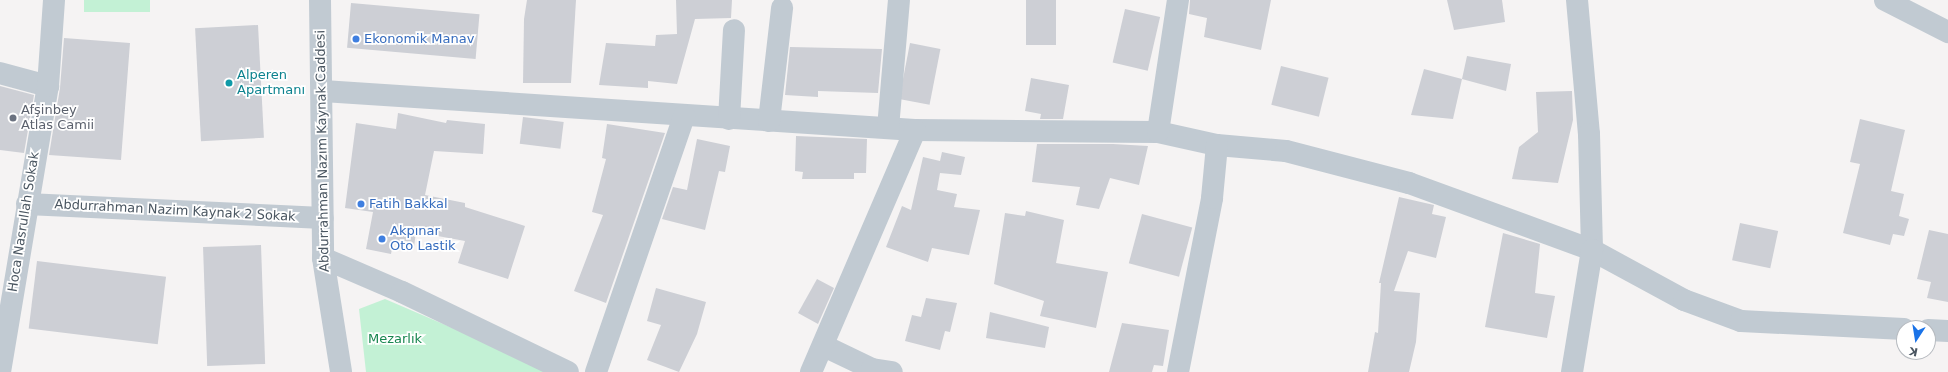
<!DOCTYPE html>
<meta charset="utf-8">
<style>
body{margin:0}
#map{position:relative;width:1948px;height:372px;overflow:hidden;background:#f5f3f3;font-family:"DejaVu Sans",sans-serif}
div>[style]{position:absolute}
.green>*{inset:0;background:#c3f1d5;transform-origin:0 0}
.building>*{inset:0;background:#cdcfd5;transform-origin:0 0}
.minor>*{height:22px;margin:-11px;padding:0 11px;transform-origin:11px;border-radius:11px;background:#c1cad2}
.dots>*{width:11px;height:11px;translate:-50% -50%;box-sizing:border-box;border:2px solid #fff;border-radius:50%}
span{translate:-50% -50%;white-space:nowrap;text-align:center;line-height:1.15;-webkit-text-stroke:3.5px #fff;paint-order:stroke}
.shop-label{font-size:13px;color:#366cbe}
.left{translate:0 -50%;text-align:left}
.culture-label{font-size:13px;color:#0d838f}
.worship-label{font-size:13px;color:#5b616d}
.street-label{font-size:13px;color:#4a5661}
.park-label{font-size:13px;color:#17864f}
.north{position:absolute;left:1896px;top:320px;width:40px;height:40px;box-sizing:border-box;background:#fff;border:1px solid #b7bbc0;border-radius:50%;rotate:192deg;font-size:11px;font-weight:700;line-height:16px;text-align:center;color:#4a5661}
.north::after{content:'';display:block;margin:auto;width:14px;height:18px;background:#1a73e8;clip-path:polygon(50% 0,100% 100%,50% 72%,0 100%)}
</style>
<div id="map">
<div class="green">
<i style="left:84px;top:0;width:66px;height:12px"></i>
<i style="clip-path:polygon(385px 299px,555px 372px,366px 372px,359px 309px)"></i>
</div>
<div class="building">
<i style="clip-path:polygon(527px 0,576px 0,571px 83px,523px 83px,524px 19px)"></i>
<i style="clip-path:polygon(676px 0,732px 0,731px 18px,695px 19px,677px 84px,648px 81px,648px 88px,599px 85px,606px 43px,655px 46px,656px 35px,677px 34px)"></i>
<i style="left:1026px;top:0;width:30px;height:45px"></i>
<i style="clip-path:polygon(1190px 0,1271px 0,1261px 50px,1204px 37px,1207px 18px,1189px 14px)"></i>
<i style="clip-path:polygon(1447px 0,1502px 0,1505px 22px,1454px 30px)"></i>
<i style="left:351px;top:3px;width:129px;height:45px;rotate:5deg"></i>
<i style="left:1125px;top:9px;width:36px;height:55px;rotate:13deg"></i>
<i style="left:258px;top:25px;width:113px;height:63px;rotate:87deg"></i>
<i style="clip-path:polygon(64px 38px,130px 43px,121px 160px,49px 155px,60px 88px)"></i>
<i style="left:910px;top:43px;width:31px;height:57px;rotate:11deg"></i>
<i style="clip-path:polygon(790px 47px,882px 49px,878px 93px,818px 91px,818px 97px,785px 95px)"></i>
<i style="clip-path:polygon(1467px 56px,1511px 64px,1506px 91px,1462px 79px)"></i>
<i style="left:1281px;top:66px;width:49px;height:40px;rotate:14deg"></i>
<i style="clip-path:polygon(1424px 69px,1462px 79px,1453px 119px,1411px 115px)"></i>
<i style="clip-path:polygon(1031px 78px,1069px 85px,1063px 119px,1040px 119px,1041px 114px,1025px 111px)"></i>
<i style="clip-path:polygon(0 86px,34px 95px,24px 153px,0 150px)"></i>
<i style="clip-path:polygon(1572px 91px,1573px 120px,1558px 183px,1512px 179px,1519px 147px,1538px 132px,1536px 92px)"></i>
<i style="clip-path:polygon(398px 113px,446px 123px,447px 120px,485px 124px,483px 154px,434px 151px,425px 195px,465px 203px,465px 207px,525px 226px,508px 279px,458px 263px,465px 241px,416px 232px,414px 247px,393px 243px,391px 254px,366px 249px,373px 212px,345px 208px,356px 123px,396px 129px)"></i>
<i style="left:523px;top:117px;width:41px;height:27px;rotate:7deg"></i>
<i style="clip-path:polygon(1860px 119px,1905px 130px,1891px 191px,1904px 194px,1899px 216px,1909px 219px,1904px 236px,1893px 234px,1890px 245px,1843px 233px,1860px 164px,1850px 162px)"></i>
<i style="clip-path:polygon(607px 124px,665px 133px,606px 303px,574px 291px,603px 215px,592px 212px,606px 159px,602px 158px)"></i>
<i style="clip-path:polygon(796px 136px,867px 139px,866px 173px,854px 173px,854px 179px,802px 179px,803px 172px,795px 171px)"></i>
<i style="clip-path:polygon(697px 139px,730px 146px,725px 172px,719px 171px,705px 230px,662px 219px,673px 187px,687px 190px)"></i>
<i style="clip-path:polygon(1037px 144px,1113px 144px,1148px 146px,1139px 185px,1110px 178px,1099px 209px,1076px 205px,1080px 187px,1032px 182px)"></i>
<i style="clip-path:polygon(942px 152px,965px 157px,961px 175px,940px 173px,937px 190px,957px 194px,954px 207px,980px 210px,969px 255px,932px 248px,928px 262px,886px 247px,902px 206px,911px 210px,923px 157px,940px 161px)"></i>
<i style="clip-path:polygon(1399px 197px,1434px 205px,1432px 214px,1446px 217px,1436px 258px,1408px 251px,1394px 291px,1420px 293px,1416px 342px,1409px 372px,1368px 372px,1375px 332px,1378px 333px,1381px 283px,1379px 283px)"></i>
<i style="clip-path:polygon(1026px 211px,1064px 220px,1056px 263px,1108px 272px,1096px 328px,1040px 316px,1044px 301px,994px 284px,1005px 213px,1025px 216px)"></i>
<i style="left:1142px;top:214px;width:52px;height:51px;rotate:15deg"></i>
<i style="left:1740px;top:223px;width:39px;height:38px;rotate:12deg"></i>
<i style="clip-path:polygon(1929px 230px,1948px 234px,1948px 302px,1927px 298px,1931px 282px,1917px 279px)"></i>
<i style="clip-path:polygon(1503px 233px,1540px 244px,1535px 293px,1555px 296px,1547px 338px,1485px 327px)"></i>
<i style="left:261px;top:245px;width:119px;height:58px;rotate:88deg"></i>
<i style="left:37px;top:261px;width:130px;height:68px;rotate:7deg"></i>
<i style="clip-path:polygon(817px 279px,834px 288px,818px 324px,798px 313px)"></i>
<i style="clip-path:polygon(656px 288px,706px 302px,697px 334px,679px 372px,647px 360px,661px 325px,647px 321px)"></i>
<i style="clip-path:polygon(926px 298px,957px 303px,950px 332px,945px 331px,940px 350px,905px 341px,912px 315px,921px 317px)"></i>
<i style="clip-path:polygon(990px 312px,1049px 327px,1045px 348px,986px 338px)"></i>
<i style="clip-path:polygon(1122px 323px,1169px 330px,1163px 366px,1154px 365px,1152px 372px,1109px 372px)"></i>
</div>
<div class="minor">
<i style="left:320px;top:0;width:258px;rotate:89.3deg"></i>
<i style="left:323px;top:258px;width:115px;rotate:81deg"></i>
<i style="left:1577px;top:0;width:135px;rotate:84.9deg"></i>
<i style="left:1589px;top:134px;width:116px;rotate:88.5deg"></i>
<i style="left:1592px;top:250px;width:105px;rotate:28.5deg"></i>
<i style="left:1684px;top:300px;width:61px;rotate:20.2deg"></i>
<i style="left:1741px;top:321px;width:163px;rotate:2.8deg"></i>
<i style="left:1885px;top:0;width:71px;rotate:26.9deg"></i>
<i style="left:0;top:73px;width:50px;rotate:15.2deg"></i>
<i style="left:323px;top:91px;width:593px;rotate:3.77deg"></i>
<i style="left:915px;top:130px;width:243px;rotate:0.5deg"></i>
<i style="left:1158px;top:132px;width:60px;rotate:12.4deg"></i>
<i style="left:1217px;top:145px;width:69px;rotate:5deg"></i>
<i style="left:1286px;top:151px;width:127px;rotate:14.6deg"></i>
<i style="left:1409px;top:183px;width:195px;rotate:20.1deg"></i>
<i style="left:1592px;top:250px;width:124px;rotate:99.3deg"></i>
<i style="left:729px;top:119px;width:89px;rotate:-86.8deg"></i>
<i style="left:769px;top:121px;width:114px;rotate:-83.4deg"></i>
<i style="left:888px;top:128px;width:128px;rotate:-85.1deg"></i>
<i style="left:1158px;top:132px;width:134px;rotate:-81.4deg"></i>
<i style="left:27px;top:204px;width:296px;rotate:2.7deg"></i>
<i style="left:323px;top:258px;width:86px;rotate:23.3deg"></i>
<i style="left:402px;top:292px;width:184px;rotate:25.7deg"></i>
<i style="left:1928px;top:330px;width:20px;rotate:3deg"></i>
<i style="left:824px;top:346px;width:53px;rotate:25.6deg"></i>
<i style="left:872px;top:369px;width:20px;rotate:9deg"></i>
<i style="left:0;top:372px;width:290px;rotate:-80.5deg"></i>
<i style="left:48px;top:86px;width:86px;rotate:-86deg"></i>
<i style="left:596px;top:372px;width:271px;rotate:-71deg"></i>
<i style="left:811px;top:372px;width:263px;rotate:-66.7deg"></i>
<i style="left:1178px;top:372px;width:177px;rotate:-78.9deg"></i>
<i style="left:1212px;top:198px;width:53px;rotate:-84.6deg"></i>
</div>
<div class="dots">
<i style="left:356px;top:39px;background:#3f7fe0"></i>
<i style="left:229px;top:83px;background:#0f9aa8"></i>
<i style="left:13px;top:118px;background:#6b7280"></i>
<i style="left:361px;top:204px;background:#3f7fe0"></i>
<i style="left:382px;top:239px;background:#3f7fe0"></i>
</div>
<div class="shop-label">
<span class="left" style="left:364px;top:39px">Ekonomik Manav</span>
<span class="left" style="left:369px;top:204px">Fatih Bakkal</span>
<span class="left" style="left:390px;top:239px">Akpınar<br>Oto Lastik</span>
</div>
<div class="culture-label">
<span class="left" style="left:237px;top:83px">Alperen<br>Apartmanı</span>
</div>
<div class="worship-label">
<span class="left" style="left:21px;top:118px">Afşinbey<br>Atlas Camii</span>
</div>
<div class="street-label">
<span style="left:323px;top:151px;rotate:-91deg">Abdurrahman Nazım Kaynak Caddesi</span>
<span style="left:175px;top:211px;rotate:3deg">Abdurrahman Nazim Kaynak 2 Sokak</span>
<span style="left:24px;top:222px;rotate:-81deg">Hoca Nasrullah Sokak</span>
</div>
<div class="park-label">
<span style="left:395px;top:339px">Mezarlık</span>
</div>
<div class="north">K</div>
</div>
